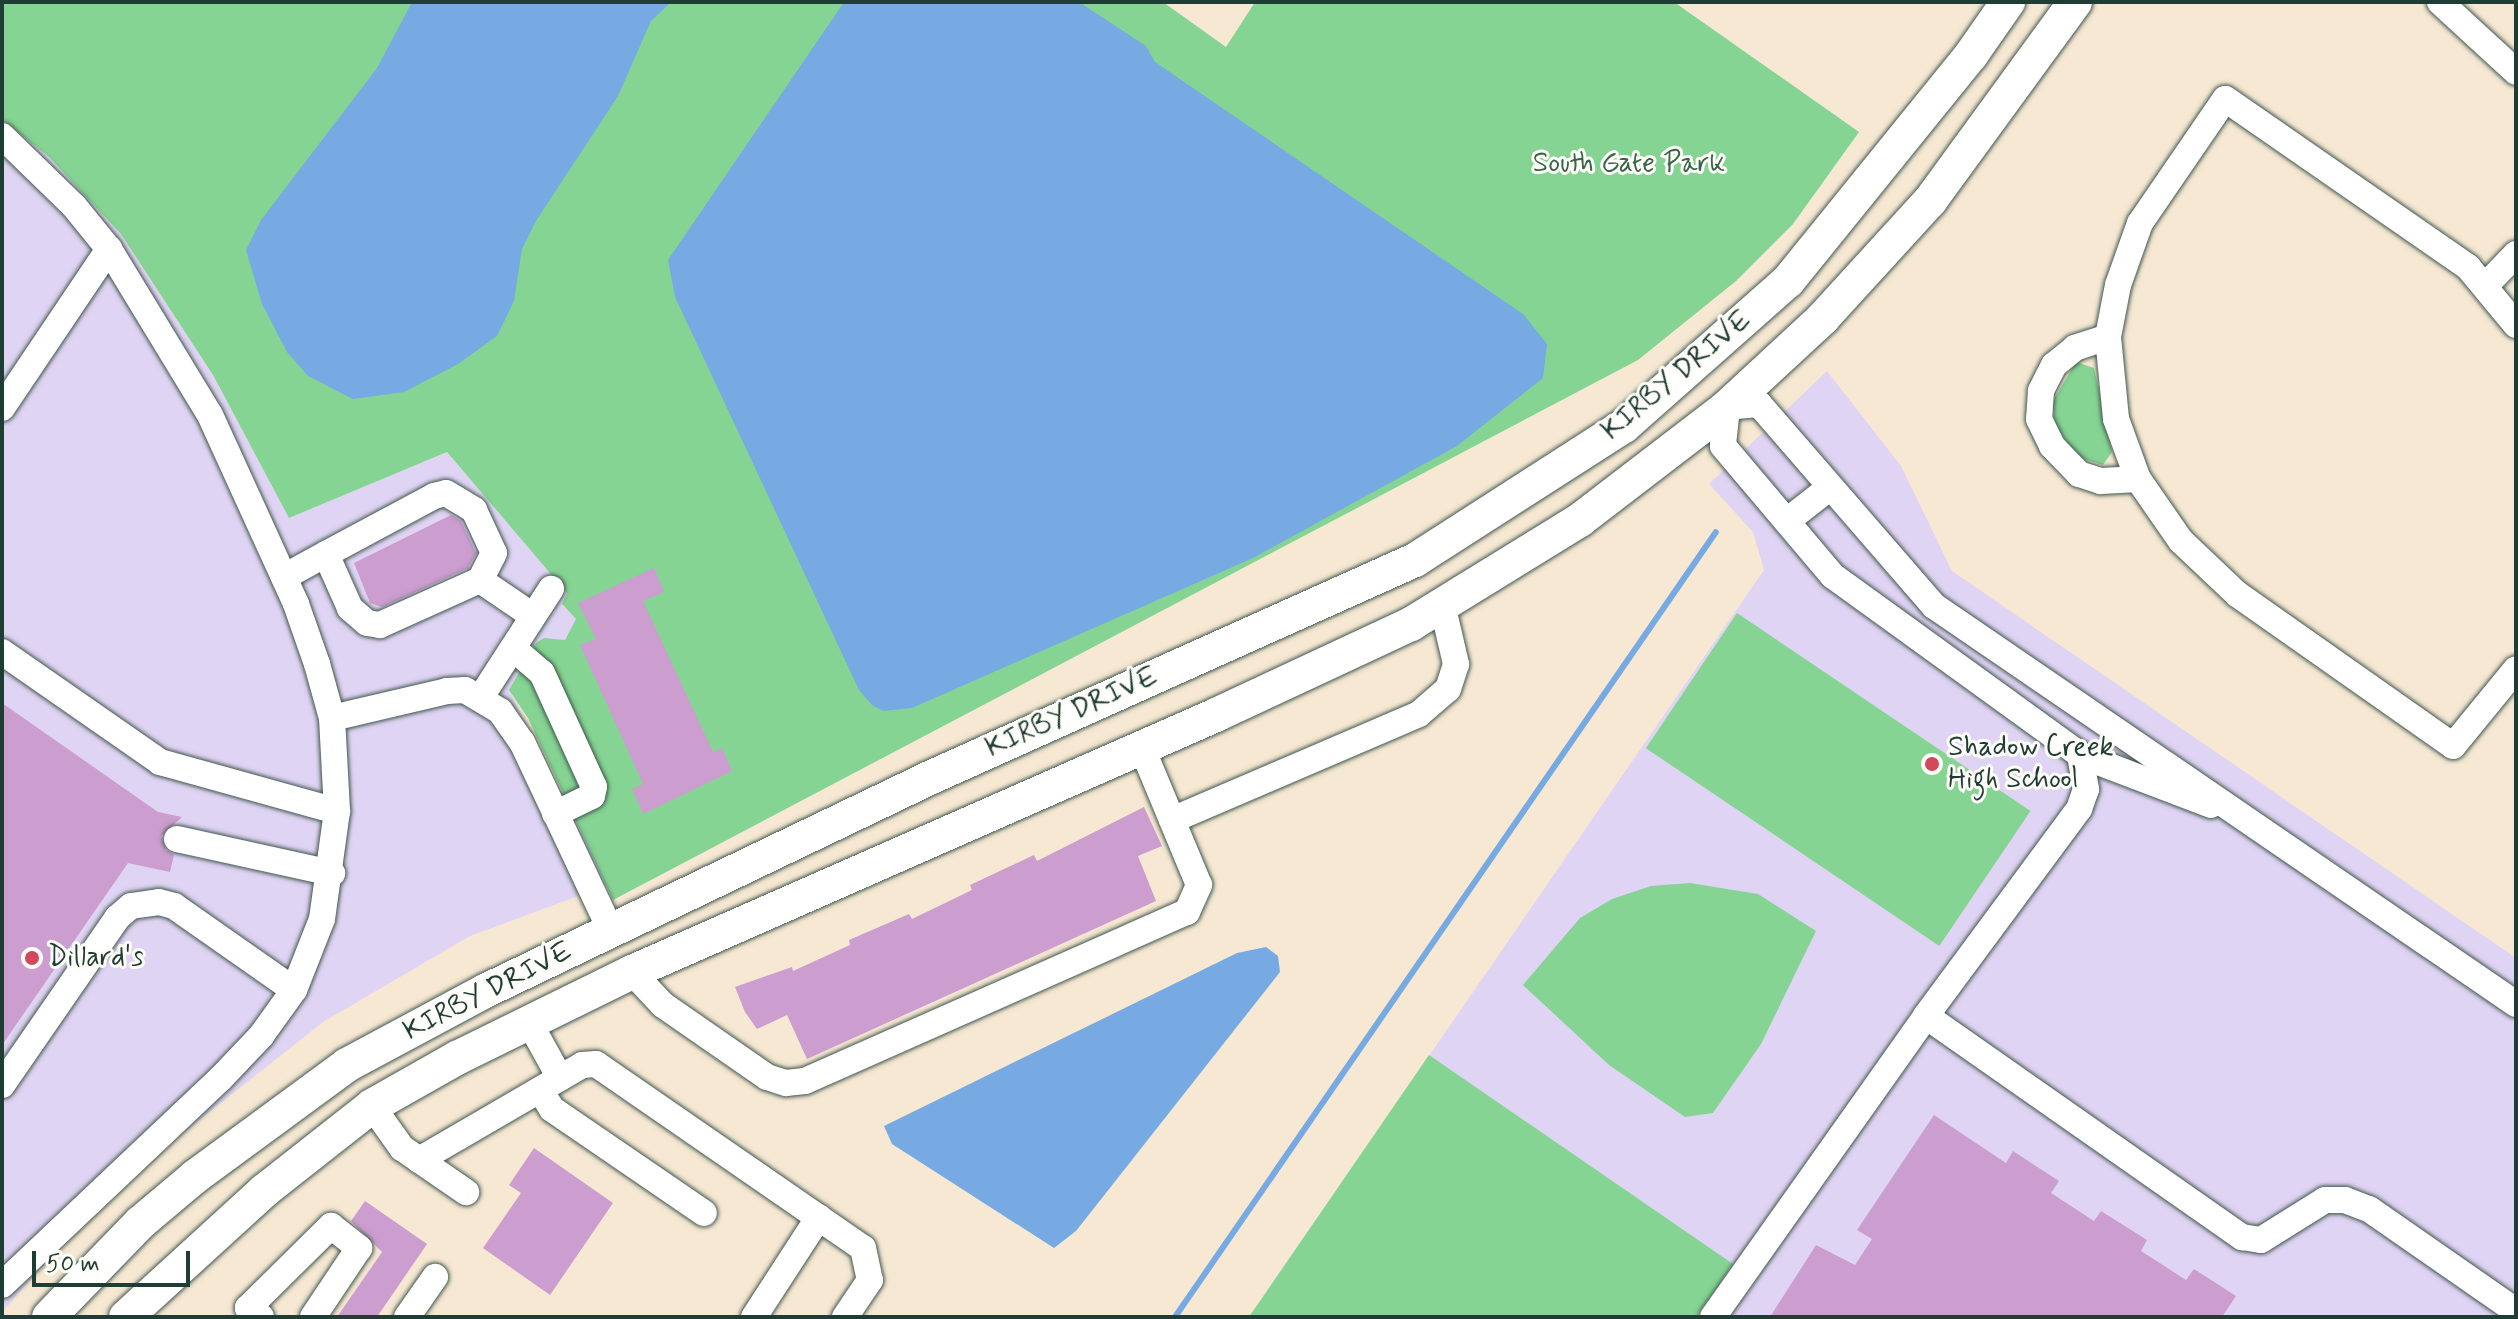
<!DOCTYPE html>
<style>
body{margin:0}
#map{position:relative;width:2518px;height:1319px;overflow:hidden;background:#f6e8d3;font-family:Mynerve,sans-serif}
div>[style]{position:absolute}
.built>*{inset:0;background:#e0d4f4}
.green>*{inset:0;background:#85d493;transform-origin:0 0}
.water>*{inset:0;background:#77aae3}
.stream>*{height:6px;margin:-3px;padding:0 3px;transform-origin:3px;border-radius:3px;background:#77aae3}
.building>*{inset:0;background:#cc9dcf}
.roads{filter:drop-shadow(0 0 2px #3f574c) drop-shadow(0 0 2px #3f574c)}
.minor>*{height:26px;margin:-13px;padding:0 13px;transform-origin:13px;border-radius:13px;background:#fff}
.major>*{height:34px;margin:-17px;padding:0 17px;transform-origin:17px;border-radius:17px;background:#fff}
.dots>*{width:22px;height:22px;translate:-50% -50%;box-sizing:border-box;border:4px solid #fdfcf7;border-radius:50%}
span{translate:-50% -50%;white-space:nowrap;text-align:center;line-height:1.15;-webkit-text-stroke:6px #fdfcf7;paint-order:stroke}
.park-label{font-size:28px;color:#38634c}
.street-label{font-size:28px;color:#1f3d34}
.poi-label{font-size:28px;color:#1f3d34}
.left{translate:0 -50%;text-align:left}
.frame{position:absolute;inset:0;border:4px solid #1f3d34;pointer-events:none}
.scale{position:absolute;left:32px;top:1251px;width:158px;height:36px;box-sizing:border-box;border:4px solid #1f3d34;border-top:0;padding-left:10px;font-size:24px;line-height:28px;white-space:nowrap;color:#1f3d34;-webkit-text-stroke:6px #fdfcf7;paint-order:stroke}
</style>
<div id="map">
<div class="built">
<i style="clip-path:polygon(2px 119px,49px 157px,121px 234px,213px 375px,289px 518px,447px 452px,567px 593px,562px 605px,577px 619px,565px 640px,536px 643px,509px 690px,608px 885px,470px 936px,323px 1022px,169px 1144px,65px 1242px,2px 1312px)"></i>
<i style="clip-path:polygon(1827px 371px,1901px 466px,1952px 571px,2516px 958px,2516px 1317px,1249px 1317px,1764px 570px,1753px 532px,1709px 484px)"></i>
</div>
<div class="green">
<i style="clip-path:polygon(2px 2px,1163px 2px,1226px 47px,1255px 2px,1674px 2px,1859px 132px,1793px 224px,1736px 281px,1638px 360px,613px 900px,528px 718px,509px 690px,536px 643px,544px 638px,565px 640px,576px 619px,562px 604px,567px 593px,447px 452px,289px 518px,213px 375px,121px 234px,49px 157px,2px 119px)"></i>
<i style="clip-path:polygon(2076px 362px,2094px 368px,2112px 452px,2103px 465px,2077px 457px,2055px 424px,2053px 401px)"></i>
<i style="left:1737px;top:613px;width:354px;height:163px;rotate:34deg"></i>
<i style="clip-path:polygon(1690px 883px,1758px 894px,1816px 931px,1761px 1044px,1713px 1113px,1685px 1117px,1609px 1065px,1523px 985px,1580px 918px,1612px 899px,1651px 886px)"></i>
<i style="clip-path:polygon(1429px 1055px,1733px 1264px,1696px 1317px,1249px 1317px)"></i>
</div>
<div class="water">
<i style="clip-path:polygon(412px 2px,671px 2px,651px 21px,618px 96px,536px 221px,522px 249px,514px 301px,497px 336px,458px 364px,404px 392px,353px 399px,308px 376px,287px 352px,262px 304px,246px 250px,261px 220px,377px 68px)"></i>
<i style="clip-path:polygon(844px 2px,1079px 2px,1146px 46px,1155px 62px,1523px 314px,1547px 344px,1543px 378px,1457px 446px,1253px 558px,912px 708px,883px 711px,872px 705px,859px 690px,675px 297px,668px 260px)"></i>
<i style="clip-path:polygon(1266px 947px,1278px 956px,1280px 972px,1076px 1231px,1054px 1248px,892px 1144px,884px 1126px,1237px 953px)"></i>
</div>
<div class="stream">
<i style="left:1175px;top:1317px;width:953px;rotate:-55.43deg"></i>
</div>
<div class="building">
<i style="clip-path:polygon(451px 515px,461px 521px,476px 553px,468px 568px,382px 607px,370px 603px,354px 563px)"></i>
<i style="clip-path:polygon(654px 568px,664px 592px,643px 601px,713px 752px,722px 748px,732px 771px,643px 814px,632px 789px,643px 784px,580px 645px,596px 639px,578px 603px)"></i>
<i style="clip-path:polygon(2px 703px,158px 812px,182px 817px,161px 836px,166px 850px,174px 855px,170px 872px,128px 863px,2px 1045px)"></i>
<i style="clip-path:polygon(1144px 807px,1162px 846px,1138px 856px,1156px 901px,807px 1059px,787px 1015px,757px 1029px,745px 1012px,735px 987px,792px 967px,793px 971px,850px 945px,849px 940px,909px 914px,912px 919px,972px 890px,970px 885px,1034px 855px,1037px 861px)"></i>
<i style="clip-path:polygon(1934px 1115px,2006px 1163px,2013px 1151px,2059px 1181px,2051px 1193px,2094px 1221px,2101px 1211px,2147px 1240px,2141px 1251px,2186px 1280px,2194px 1269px,2236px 1296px,2222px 1317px,1770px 1317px,1816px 1245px,1855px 1265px,1872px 1239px,1857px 1230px)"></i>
<i style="clip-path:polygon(534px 1148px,613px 1203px,550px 1295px,483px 1248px,521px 1193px,509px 1185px)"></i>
<i style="clip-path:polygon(365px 1201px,427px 1244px,377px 1317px,337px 1317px,382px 1252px,351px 1221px)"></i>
</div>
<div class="roads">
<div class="minor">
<i style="left:2440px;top:2px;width:103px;rotate:42.6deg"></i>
<i style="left:2px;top:136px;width:100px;rotate:44.2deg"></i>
<i style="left:74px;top:206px;width:55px;rotate:50.9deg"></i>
<i style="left:109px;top:249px;width:194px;rotate:58.7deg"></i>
<i style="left:210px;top:415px;width:208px;rotate:65.5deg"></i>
<i style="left:296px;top:604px;width:64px;rotate:70.7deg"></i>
<i style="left:317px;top:664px;width:56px;rotate:74.5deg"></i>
<i style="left:332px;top:718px;width:93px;rotate:86.9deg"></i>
<i style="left:337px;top:811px;width:109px;rotate:97.9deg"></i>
<i style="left:322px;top:919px;width:76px;rotate:111.5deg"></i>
<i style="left:294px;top:990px;width:57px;rotate:125.7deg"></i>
<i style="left:261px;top:1036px;width:58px;rotate:133.6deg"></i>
<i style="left:221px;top:1078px;width:301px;rotate:136.6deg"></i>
<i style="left:2486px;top:285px;width:43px;rotate:-45.9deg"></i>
<i style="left:2516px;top:325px;width:75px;rotate:-129.6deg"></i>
<i style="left:2468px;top:267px;width:295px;rotate:-145.3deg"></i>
<i style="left:2225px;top:99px;width:150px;rotate:124.4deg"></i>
<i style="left:2140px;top:223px;width:66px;rotate:109.5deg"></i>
<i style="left:2118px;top:285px;width:53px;rotate:100.9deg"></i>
<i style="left:2108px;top:337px;width:82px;rotate:84.4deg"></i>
<i style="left:2116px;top:419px;width:64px;rotate:69.9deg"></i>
<i style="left:2138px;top:479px;width:75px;rotate:55.3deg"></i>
<i style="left:2181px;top:541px;width:77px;rotate:43.4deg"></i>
<i style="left:2237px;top:594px;width:264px;rotate:35.1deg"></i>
<i style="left:2453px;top:746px;width:99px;rotate:-50.7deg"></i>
<i style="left:2108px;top:337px;width:35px;rotate:162deg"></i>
<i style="left:2075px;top:348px;width:27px;rotate:141deg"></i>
<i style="left:2054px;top:365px;width:29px;rotate:117deg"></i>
<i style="left:2041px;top:391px;width:28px;rotate:94deg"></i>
<i style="left:2039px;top:419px;width:30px;rotate:64deg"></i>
<i style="left:2052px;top:446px;width:39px;rotate:46deg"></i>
<i style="left:2079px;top:474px;width:23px;rotate:18deg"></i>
<i style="left:2101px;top:481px;width:37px;rotate:-3deg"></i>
<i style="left:2px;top:408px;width:192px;rotate:-56.1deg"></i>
<i style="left:1787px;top:521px;width:53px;rotate:-38.2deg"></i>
<i style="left:284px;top:577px;width:48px;rotate:-28.7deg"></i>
<i style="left:326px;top:554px;width:123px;rotate:-28.2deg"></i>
<i style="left:434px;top:496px;width:12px;rotate:-14deg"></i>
<i style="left:446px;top:493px;width:33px;rotate:31deg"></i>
<i style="left:474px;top:510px;width:47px;rotate:65.1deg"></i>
<i style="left:494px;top:553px;width:30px;rotate:117deg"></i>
<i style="left:480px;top:580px;width:110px;rotate:155.8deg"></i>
<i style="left:380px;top:625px;width:13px;rotate:-171deg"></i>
<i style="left:367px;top:623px;width:23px;rotate:-139deg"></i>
<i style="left:350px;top:608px;width:59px;rotate:-114deg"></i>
<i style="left:480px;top:580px;width:64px;rotate:34.2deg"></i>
<i style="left:513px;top:648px;width:38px;rotate:41deg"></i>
<i style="left:542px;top:673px;width:125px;rotate:65.5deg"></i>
<i style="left:594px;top:787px;width:9px;rotate:103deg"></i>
<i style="left:592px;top:796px;width:41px;rotate:154.1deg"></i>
<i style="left:2px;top:652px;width:193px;rotate:34.8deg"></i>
<i style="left:160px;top:762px;width:184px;rotate:15.5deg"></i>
<i style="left:481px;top:697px;width:129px;rotate:-57.1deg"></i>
<i style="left:332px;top:718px;width:118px;rotate:-13.2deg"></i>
<i style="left:447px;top:691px;width:18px;rotate:-3deg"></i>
<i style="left:465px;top:690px;width:41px;rotate:31deg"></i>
<i style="left:500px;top:711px;width:38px;rotate:55deg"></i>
<i style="left:522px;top:742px;width:207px;rotate:64.8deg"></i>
<i style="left:2080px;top:755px;width:140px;rotate:20.9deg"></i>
<i style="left:1172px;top:820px;width:269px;rotate:-23.2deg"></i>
<i style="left:1419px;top:714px;width:38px;rotate:-41deg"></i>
<i style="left:1448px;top:689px;width:26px;rotate:-72deg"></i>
<i style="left:1456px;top:664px;width:62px;rotate:-103.1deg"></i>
<i style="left:177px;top:839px;width:159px;rotate:12.4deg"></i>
<i style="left:632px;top:972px;width:45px;rotate:46.8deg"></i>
<i style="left:663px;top:1005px;width:126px;rotate:34.7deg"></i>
<i style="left:767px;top:1077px;width:20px;rotate:18deg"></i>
<i style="left:786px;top:1083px;width:19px;rotate:-6deg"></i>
<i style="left:805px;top:1081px;width:418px;rotate:-23.9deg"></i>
<i style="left:1187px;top:912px;width:30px;rotate:-66deg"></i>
<i style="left:1199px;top:885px;width:148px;rotate:-112.6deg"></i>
<i style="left:2516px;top:1004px;width:705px;rotate:-145.63deg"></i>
<i style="left:1934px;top:606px;width:267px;rotate:-130.9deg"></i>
<i style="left:1759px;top:404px;width:32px;rotate:175deg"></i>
<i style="left:1727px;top:407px;width:39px;rotate:96deg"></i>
<i style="left:1723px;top:446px;width:170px;rotate:49.8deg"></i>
<i style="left:1833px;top:576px;width:305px;rotate:35.9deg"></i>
<i style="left:2080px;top:755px;width:35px;rotate:80deg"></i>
<i style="left:2086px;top:789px;width:21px;rotate:109deg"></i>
<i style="left:2079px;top:809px;width:257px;rotate:126.5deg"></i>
<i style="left:1926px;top:1016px;width:386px;rotate:35deg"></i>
<i style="left:2242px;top:1237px;width:19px;rotate:9deg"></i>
<i style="left:2261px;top:1240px;width:75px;rotate:-32deg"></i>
<i style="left:2325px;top:1200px;width:20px"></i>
<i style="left:2345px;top:1200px;width:26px;rotate:21deg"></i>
<i style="left:2369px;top:1209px;width:179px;rotate:34.8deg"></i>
<i style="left:529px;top:1022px;width:64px;rotate:61deg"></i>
<i style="left:2px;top:1085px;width:203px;rotate:-55.4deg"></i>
<i style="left:117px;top:918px;width:18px;rotate:-41deg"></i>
<i style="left:131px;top:906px;width:28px;rotate:-8deg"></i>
<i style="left:159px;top:902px;width:16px;rotate:15deg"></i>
<i style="left:174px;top:906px;width:146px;rotate:35deg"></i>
<i style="left:540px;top:1090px;width:22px;rotate:58deg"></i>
<i style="left:552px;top:1109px;width:184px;rotate:34.4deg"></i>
<i style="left:372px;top:1106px;width:52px;rotate:54.5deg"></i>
<i style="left:402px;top:1148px;width:78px;rotate:34.5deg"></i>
<i style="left:419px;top:1160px;width:189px;rotate:-30.2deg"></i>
<i style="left:582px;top:1065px;width:14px;rotate:-4deg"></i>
<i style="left:596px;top:1064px;width:324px;rotate:34.6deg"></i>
<i style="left:863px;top:1248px;width:33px;rotate:78deg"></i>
<i style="left:870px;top:1280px;width:45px;rotate:124deg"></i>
<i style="left:261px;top:1317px;width:16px;rotate:-145deg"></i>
<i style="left:248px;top:1308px;width:117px;rotate:-44.7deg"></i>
<i style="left:331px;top:1226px;width:36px;rotate:38deg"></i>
<i style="left:359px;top:1248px;width:83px;rotate:123.7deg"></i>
<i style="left:407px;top:1317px;width:49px;rotate:-55deg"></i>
<i style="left:754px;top:1317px;width:119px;rotate:-57deg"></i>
<i style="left:1713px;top:1317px;width:369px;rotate:-54.7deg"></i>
</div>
<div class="major">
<i style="left:49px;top:1317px;width:131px;rotate:-45.9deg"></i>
<i style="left:140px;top:1223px;width:73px;rotate:-40deg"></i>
<i style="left:196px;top:1176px;width:187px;rotate:-36.3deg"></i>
<i style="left:347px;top:1065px;width:157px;rotate:-28.2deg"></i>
<i style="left:485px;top:991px;width:488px;rotate:-25.6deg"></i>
<i style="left:925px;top:780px;width:537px;rotate:-24.18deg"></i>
<i style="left:1415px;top:560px;width:248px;rotate:-32.7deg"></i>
<i style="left:1624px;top:426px;width:219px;rotate:-41.5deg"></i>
<i style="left:1788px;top:281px;width:291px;rotate:-51deg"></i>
<i style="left:1971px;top:55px;width:65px;rotate:-55.1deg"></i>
<i style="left:126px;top:1317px;width:187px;rotate:-42.4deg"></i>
<i style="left:264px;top:1191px;width:137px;rotate:-38.2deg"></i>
<i style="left:372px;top:1106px;width:98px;rotate:-29.5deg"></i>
<i style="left:457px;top:1058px;width:195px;rotate:-26.2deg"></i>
<i style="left:632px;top:972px;width:638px;rotate:-23.75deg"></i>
<i style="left:1216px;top:715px;width:215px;rotate:-25deg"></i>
<i style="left:1411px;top:624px;width:198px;rotate:-31.6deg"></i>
<i style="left:1580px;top:520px;width:185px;rotate:-37.5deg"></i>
<i style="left:1727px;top:407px;width:131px;rotate:-42.8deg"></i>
<i style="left:1823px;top:318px;width:159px;rotate:-47.6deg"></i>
<i style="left:1930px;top:201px;width:246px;rotate:-53.9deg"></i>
</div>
</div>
<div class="dots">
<i style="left:1932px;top:764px;background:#d1495b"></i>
<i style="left:32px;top:958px;background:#d1495b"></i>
</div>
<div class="park-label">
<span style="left:1629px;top:164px">South Gate Park</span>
</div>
<div class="street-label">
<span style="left:1677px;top:376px;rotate:-40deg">KIRBY DRIVE</span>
<span style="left:1072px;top:713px;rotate:-24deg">KIRBY DRIVE</span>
<span style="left:488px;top:992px;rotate:-27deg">KIRBY DRIVE</span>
</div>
<div class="poi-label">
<span class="left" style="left:1948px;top:764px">Shadow Creek<br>High School</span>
<span class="left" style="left:48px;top:958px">Dillard's</span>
</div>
<div class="frame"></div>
<div class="scale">50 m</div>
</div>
